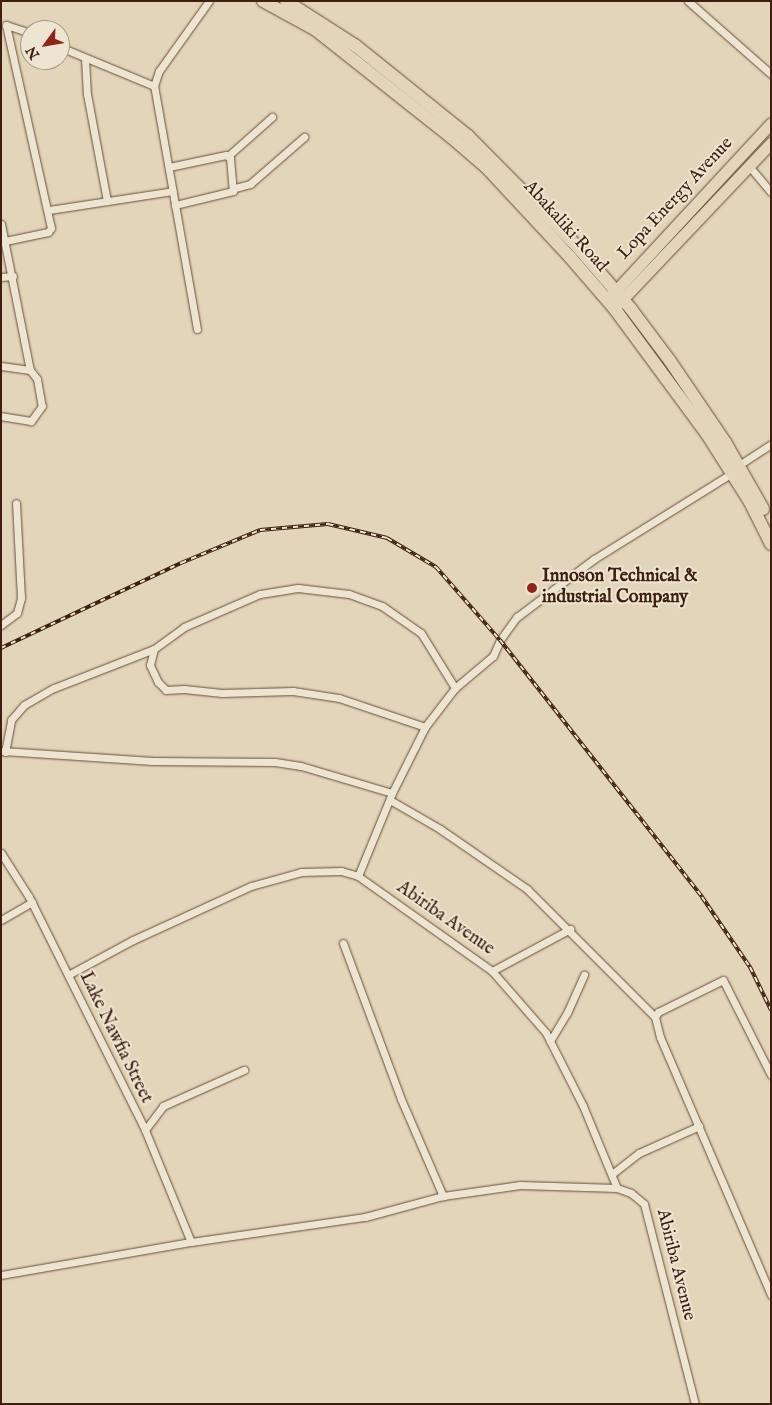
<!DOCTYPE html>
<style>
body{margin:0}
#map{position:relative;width:772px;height:1405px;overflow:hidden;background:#e3d5ba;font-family:"IM FELL English",serif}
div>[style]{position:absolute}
.roads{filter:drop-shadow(0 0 1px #684d3a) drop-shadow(0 0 1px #684d3a)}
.street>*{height:7px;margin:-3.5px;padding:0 3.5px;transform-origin:3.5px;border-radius:3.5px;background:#ede4d2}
.primary>*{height:11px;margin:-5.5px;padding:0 5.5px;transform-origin:5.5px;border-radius:5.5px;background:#e3d5ba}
.highway>*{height:12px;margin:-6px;padding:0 6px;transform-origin:6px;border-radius:6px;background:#e3d5ba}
.rail>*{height:4px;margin-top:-2px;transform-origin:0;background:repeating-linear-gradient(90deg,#ede4d2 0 5.5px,#3f2010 0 11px);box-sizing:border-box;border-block:1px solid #3f2010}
.dots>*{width:14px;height:14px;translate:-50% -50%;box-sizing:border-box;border:2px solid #ede4d2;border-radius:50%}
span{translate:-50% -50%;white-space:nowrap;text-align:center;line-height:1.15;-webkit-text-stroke:4px #ede4d2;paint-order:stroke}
.street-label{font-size:18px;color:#3f2010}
.poi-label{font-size:18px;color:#3f2010;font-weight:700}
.left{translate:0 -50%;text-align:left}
.frame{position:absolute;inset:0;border:2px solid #3f2010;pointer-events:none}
.north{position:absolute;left:20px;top:20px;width:50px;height:50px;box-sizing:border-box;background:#ede4d2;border:1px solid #a79684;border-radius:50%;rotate:238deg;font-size:14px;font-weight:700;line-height:20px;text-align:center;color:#3f2010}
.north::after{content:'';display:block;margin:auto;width:18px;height:22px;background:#8f2418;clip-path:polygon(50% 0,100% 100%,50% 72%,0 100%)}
</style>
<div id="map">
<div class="roads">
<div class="street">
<i style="left:688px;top:1px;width:111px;rotate:41.3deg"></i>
<i style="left:60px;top:47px;width:102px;rotate:22.5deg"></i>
<i style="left:85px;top:58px;width:36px;rotate:87deg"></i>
<i style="left:87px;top:94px;width:109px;rotate:79.4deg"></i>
<i style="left:228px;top:156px;width:59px;rotate:-41.6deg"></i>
<i style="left:749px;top:166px;width:34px;rotate:50deg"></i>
<i style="left:169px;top:167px;width:58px;rotate:-11.9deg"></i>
<i style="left:226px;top:155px;width:5px;rotate:37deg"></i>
<i style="left:230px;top:158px;width:33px;rotate:85deg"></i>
<i style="left:233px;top:191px;width:60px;rotate:166.4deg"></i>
<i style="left:235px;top:188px;width:16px;rotate:-15deg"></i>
<i style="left:250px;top:184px;width:72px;rotate:-41deg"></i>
<i style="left:49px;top:210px;width:125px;rotate:-8.7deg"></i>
<i style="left:1px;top:224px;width:149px;rotate:78.8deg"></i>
<i style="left:30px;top:370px;width:11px;rotate:52deg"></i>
<i style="left:37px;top:379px;width:27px;rotate:80deg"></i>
<i style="left:42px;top:406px;width:19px;rotate:126deg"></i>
<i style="left:31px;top:421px;width:30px;rotate:-171deg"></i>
<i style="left:5px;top:241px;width:44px;rotate:-11.8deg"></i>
<i style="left:48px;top:232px;width:5px;rotate:-53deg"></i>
<i style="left:51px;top:228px;width:208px;rotate:-102.5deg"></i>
<i style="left:6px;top:25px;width:25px;rotate:18deg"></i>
<i style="left:1px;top:277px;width:12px;rotate:-5deg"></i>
<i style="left:197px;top:329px;width:247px;rotate:-100deg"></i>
<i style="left:154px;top:86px;width:16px;rotate:-72deg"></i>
<i style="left:159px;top:71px;width:86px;rotate:-54.5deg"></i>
<i style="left:1px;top:366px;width:29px;rotate:8deg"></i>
<i style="left:739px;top:465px;width:38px;rotate:-33deg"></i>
<i style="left:1px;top:625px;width:20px;rotate:-37deg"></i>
<i style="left:17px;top:613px;width:16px;rotate:-75deg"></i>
<i style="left:21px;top:598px;width:95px;rotate:-93deg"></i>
<i style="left:154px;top:649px;width:16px;rotate:104deg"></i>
<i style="left:150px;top:665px;width:19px;rotate:65deg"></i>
<i style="left:158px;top:682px;width:11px;rotate:45deg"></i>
<i style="left:166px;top:690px;width:18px;rotate:-3deg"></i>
<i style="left:184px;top:689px;width:38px;rotate:6deg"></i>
<i style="left:222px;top:693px;width:71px;rotate:-1.6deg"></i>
<i style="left:293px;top:691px;width:47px;rotate:8.7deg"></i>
<i style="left:339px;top:698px;width:91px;rotate:18.6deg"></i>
<i style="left:3px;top:751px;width:150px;rotate:3.8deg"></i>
<i style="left:153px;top:761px;width:122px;rotate:0.5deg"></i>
<i style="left:275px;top:762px;width:26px;rotate:9deg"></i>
<i style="left:301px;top:766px;width:95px;rotate:16.5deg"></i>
<i style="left:5px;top:752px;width:33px;rotate:-79deg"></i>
<i style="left:11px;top:720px;width:20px;rotate:-49deg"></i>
<i style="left:24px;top:705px;width:34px;rotate:-30deg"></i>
<i style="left:54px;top:688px;width:107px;rotate:-21.3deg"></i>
<i style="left:154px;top:649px;width:37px;rotate:-36deg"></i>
<i style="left:184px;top:627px;width:83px;rotate:-23.5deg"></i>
<i style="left:260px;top:594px;width:38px;rotate:-9deg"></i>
<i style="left:298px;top:588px;width:51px;rotate:6.7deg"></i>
<i style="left:349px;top:594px;width:35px;rotate:20deg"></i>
<i style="left:382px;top:606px;width:47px;rotate:34.7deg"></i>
<i style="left:421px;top:633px;width:65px;rotate:58.3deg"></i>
<i style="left:390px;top:800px;width:58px;rotate:30.1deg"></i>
<i style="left:440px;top:829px;width:106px;rotate:34.6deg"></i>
<i style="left:527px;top:889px;width:181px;rotate:45deg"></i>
<i style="left:1px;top:853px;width:52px;rotate:57.5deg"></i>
<i style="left:29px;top:897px;width:260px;rotate:63.5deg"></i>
<i style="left:145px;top:1130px;width:121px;rotate:67.7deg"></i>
<i style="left:358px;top:876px;width:90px;rotate:-67.7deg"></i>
<i style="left:392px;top:793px;width:74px;rotate:-63.4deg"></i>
<i style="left:425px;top:727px;width:49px;rotate:-52.4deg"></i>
<i style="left:455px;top:688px;width:50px;rotate:-40.1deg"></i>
<i style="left:493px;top:656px;width:17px;rotate:-66deg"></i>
<i style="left:500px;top:640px;width:29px;rotate:-54deg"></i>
<i style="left:517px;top:617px;width:96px;rotate:-37deg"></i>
<i style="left:594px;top:559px;width:163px;rotate:-31.9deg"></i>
<i style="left:1px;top:920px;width:36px;rotate:-30deg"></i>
<i style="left:343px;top:943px;width:166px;rotate:69.6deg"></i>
<i style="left:401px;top:1099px;width:106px;rotate:66.6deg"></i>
<i style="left:492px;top:971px;width:89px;rotate:-28.3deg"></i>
<i style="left:68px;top:975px;width:74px;rotate:-28.3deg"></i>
<i style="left:133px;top:940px;width:130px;rotate:-24.6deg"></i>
<i style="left:251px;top:886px;width:52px;rotate:-15.6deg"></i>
<i style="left:301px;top:872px;width:40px;rotate:-1.4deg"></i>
<i style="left:341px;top:871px;width:18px;rotate:16deg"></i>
<i style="left:358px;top:876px;width:164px;rotate:35.3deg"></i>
<i style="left:492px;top:971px;width:82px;rotate:48.9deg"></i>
<i style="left:546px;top:1033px;width:82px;rotate:63.1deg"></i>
<i style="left:583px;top:1106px;width:89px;rotate:67.5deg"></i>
<i style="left:617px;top:1188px;width:15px;rotate:20deg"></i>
<i style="left:631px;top:1193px;width:17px;rotate:40deg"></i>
<i style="left:644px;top:1204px;width:206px;rotate:75.7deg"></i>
<i style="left:550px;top:1041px;width:33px;rotate:-59deg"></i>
<i style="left:567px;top:1013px;width:42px;rotate:-65.9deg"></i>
<i style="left:771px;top:1075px;width:106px;rotate:-116.8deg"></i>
<i style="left:723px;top:980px;width:72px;rotate:153.8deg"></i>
<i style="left:658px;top:1012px;width:6px;rotate:121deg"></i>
<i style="left:655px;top:1017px;width:21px;rotate:76deg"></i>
<i style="left:660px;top:1037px;width:281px;rotate:66.7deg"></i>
<i style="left:145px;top:1130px;width:30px;rotate:-53deg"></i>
<i style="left:163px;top:1106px;width:89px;rotate:-24deg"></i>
<i style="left:612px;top:1174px;width:34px;rotate:-38deg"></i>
<i style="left:639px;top:1153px;width:66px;rotate:-24.2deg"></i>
<i style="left:1px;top:1275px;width:193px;rotate:-9.9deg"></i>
<i style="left:191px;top:1242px;width:176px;rotate:-8.2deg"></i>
<i style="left:365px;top:1217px;width:81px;rotate:-15.1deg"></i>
<i style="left:443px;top:1196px;width:78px;rotate:-8.1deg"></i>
<i style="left:520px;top:1185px;width:97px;rotate:1.8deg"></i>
</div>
<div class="primary">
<i style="left:609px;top:298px;width:238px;rotate:-47.2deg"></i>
<i style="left:617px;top:305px;width:224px;rotate:-46.5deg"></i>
</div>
<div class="highway">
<i style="left:263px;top:1px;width:60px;rotate:28.7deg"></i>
<i style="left:316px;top:30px;width:172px;rotate:38.4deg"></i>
<i style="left:451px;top:137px;width:46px;rotate:40.6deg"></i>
<i style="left:486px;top:167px;width:123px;rotate:47deg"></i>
<i style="left:570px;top:257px;width:67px;rotate:49.2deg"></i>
<i style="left:614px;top:308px;width:157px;rotate:53.6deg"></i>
<i style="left:707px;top:434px;width:80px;rotate:57.7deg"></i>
<i style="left:750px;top:502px;width:47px;rotate:63.4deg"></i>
<i style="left:286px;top:1px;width:83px;rotate:32.7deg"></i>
<i style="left:356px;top:46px;width:144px;rotate:38.8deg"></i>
<i style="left:468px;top:136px;width:153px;rotate:45.3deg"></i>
<i style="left:576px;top:245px;width:84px;rotate:49.3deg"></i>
<i style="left:631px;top:309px;width:65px;rotate:53.1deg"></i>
<i style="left:670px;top:361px;width:98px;rotate:55.8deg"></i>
<i style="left:725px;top:442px;width:77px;rotate:60.4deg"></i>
</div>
</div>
<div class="rail">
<i style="left:1px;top:648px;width:199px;rotate:-25.3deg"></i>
<i style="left:181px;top:563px;width:86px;rotate:-22.7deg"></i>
<i style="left:260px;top:530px;width:68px;rotate:-5deg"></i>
<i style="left:328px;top:524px;width:61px;rotate:13.3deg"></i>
<i style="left:387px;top:538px;width:57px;rotate:30.6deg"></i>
<i style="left:436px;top:567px;width:97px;rotate:48.8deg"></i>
<i style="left:500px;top:640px;width:327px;rotate:51.8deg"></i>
<i style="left:702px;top:897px;width:85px;rotate:55.6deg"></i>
<i style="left:750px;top:967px;width:48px;rotate:64deg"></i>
</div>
<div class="dots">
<i style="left:532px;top:588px;background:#8f2418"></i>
</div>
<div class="street-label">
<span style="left:676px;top:199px;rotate:-47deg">Lopa Energy Avenue</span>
<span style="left:565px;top:227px;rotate:48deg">Abakaliki Road</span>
<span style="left:445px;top:919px;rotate:35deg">Abiriba Avenue</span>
<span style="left:115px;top:1038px;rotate:64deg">Lake Nawfia Street</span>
<span style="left:675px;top:1265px;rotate:76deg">Abiriba Avenue</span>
</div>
<div class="poi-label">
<span class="left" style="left:542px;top:588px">Innoson Technical &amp;<br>industrial Company</span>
</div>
<div class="frame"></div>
<div class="north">N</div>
</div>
